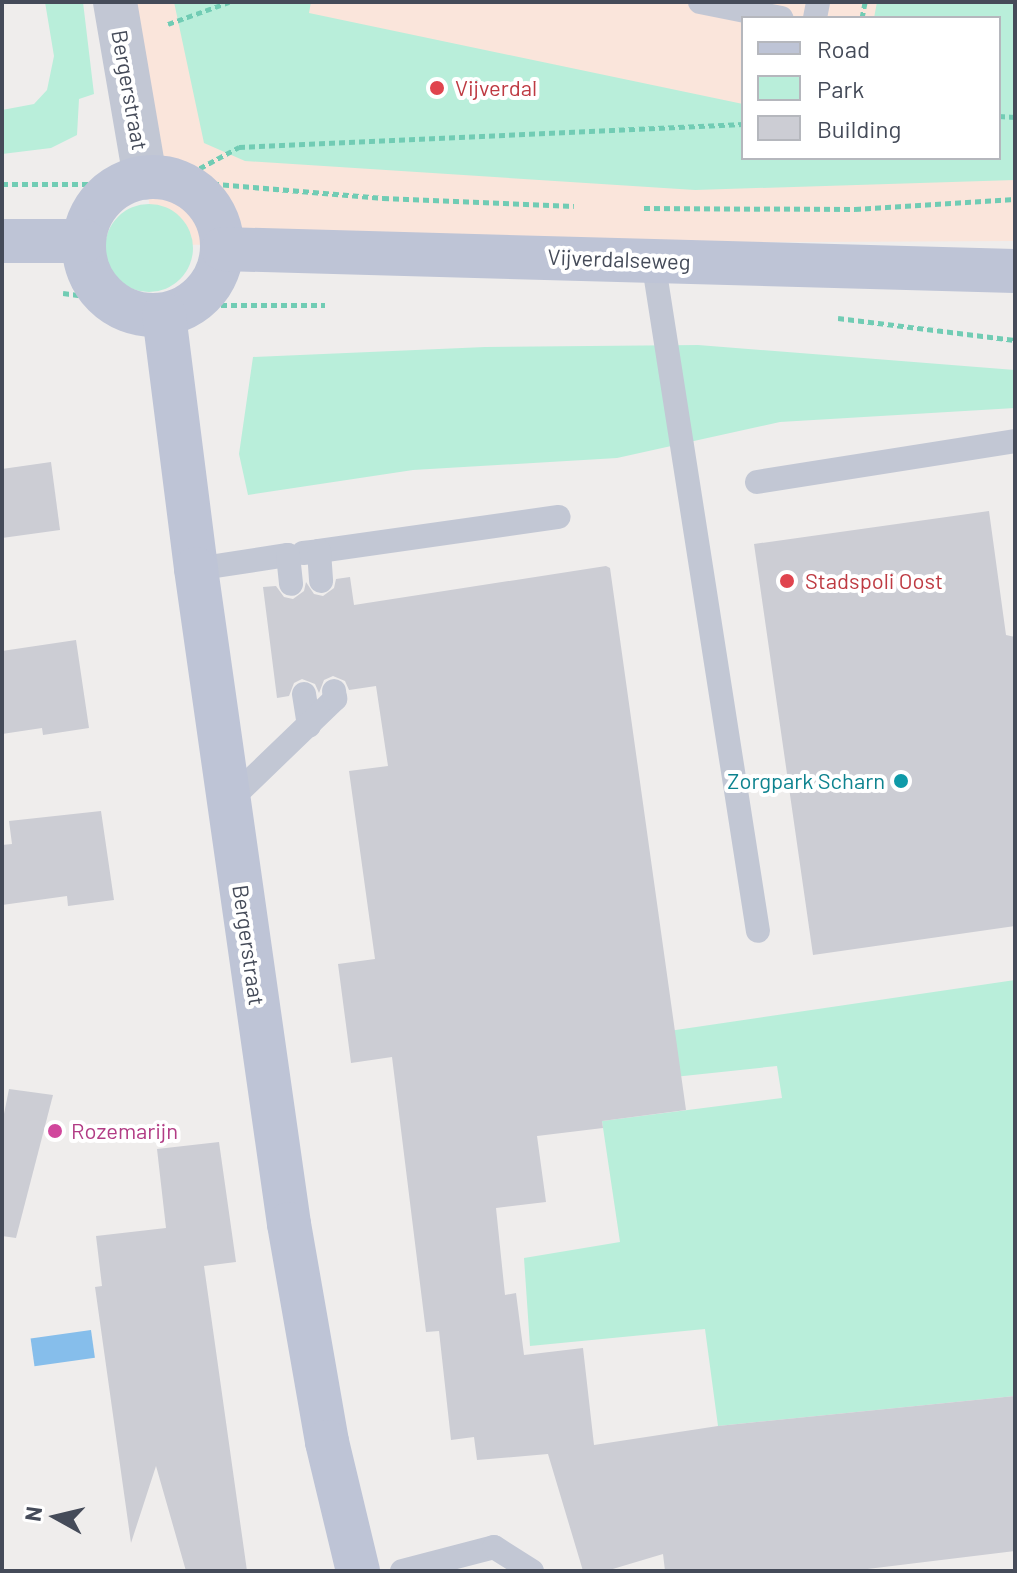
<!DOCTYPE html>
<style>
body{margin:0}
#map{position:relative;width:1017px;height:1573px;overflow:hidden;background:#efedec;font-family:Barlow,sans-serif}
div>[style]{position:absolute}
.medical>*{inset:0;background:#fae5db}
.green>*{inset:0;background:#b9eeda}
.round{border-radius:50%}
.water>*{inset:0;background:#86beeb;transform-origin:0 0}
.building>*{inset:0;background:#cccdd4}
.path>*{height:5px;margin-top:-2.5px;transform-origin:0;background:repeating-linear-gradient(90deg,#71ccb4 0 6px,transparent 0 10px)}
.lane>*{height:24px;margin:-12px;padding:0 12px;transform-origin:12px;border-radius:12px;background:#c2c7d4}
.street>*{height:44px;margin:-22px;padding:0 22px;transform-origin:22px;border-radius:22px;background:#c2c7d4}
.secondary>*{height:44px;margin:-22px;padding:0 22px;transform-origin:22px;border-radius:22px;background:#bec4d6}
.secondary>.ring{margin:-22px;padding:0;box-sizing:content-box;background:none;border:44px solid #bec4d6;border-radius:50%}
.dots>*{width:22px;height:22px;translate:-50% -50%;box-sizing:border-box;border:4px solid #fff;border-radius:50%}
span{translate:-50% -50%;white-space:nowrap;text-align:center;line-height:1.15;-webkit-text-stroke:8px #fff;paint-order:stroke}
.health-label{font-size:22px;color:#be3a42}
.left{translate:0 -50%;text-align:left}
.street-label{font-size:22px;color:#454b59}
.culture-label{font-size:22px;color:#0d838f}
.right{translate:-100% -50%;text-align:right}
.hotel-label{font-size:22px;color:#b23c85}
.frame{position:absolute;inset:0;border:4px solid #454b59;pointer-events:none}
.legend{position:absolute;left:741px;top:16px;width:260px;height:144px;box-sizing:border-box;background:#fff;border:2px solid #b5b7bd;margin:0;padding:10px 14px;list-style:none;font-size:24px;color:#454b59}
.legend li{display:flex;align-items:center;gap:16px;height:40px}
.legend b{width:40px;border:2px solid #b5b7bd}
.north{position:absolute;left:16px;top:1477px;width:80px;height:80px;-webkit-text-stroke:6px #fff;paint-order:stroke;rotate:278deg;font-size:22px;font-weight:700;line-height:32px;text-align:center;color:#454b59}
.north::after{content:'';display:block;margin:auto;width:28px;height:36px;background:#454b59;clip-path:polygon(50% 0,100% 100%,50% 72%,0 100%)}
</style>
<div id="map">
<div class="medical">
<i style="clip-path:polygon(evenodd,117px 2px,1015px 2px,1015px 241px,156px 245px,117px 2px,743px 18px,999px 18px,999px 158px,743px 158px,743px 18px)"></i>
</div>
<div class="green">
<i style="clip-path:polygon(45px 2px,83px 2px,94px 94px,79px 99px,77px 135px,51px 148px,2px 154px,2px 110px,34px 104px,47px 90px,54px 56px)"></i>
<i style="clip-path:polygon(174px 2px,311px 2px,309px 13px,743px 104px,743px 158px,999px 158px,999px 18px,874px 18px,877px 2px,1015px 2px,1015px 180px,695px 190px,245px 161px,204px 143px)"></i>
<i class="round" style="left:105px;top:204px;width:88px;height:88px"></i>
<i style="clip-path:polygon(698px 345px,1015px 370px,1015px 408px,780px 422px,617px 458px,413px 470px,248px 495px,239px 454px,253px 357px,485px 347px)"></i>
<i style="clip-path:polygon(1015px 980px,1015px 1396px,718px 1426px,705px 1329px,530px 1346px,524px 1258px,620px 1242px,602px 1121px,782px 1098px,777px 1066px,674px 1077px,669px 1031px)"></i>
</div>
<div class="water">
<i style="left:91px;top:1330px;width:28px;height:61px;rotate:82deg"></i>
</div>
<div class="building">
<i style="clip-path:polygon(51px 462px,60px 530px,2px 538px,2px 469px)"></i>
<i style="clip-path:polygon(989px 511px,1006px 635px,1015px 637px,1015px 926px,813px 955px,754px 544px)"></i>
<i style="clip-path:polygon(606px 566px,610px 568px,686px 1110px,602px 1121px,603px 1128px,537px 1136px,546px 1202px,496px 1208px,505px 1295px,516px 1293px,524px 1355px,583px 1348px,594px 1445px,718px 1426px,1015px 1396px,1015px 1551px,851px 1571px,665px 1571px,663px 1554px,606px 1571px,583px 1571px,548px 1454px,477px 1460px,474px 1437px,451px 1440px,439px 1331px,426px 1332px,392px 1057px,351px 1063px,338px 964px,375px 959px,349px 771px,388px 766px,376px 686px,349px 690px,345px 681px,333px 676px,324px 680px,319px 693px,315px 684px,302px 679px,294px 683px,289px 696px,277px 698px,263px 587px,276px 586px,284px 597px,293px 599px,304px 591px,306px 582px,314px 594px,323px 596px,334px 588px,336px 579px,350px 577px,354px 605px)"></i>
<i style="clip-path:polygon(76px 640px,89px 728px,43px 735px,42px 728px,2px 734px,2px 651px)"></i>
<i style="clip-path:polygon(101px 811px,114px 900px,68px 906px,67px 896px,2px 905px,2px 845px,12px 844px,9px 821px)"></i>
<i style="clip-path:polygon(9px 1089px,53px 1095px,16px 1238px,2px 1236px,2px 1124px)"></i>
<i style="clip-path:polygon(219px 1142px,236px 1262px,204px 1266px,247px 1571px,186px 1571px,156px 1466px,131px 1543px,95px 1287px,102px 1286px,96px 1236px,166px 1228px,157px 1149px)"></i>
</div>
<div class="path">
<i style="left:862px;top:18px;width:16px;rotate:-79deg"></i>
<i style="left:168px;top:24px;width:65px;rotate:-19.8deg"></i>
<i style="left:999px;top:116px;width:16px;rotate:4deg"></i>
<i style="left:191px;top:173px;width:55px;rotate:-28.4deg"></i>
<i style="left:239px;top:147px;width:505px;rotate:-2.61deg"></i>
<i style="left:193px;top:182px;width:191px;rotate:4.8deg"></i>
<i style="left:383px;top:198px;width:191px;rotate:2.4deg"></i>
<i style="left:2px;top:184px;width:94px"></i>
<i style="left:644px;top:208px;width:211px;rotate:0.3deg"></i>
<i style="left:855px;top:209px;width:160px;rotate:-3.6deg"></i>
<i style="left:63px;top:293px;width:45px;rotate:7.6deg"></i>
<i style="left:211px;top:305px;width:114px"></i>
<i style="left:838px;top:318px;width:178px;rotate:7.1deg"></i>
</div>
<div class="lane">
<i style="left:700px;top:2px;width:83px;rotate:11.2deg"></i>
<i style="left:815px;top:18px;width:16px;rotate:-79deg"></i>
<i style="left:653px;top:260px;width:679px;rotate:81.11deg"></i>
<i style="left:757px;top:482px;width:261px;rotate:-9deg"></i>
<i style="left:319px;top:551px;width:242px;rotate:-8.1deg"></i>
<i style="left:303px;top:553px;width:16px;rotate:-7deg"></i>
<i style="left:319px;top:551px;width:30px;rotate:86deg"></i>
<i style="left:196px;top:569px;width:93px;rotate:-8.7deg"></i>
<i style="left:288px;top:555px;width:29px;rotate:84deg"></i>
<i style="left:304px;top:694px;width:32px;rotate:81deg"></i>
<i style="left:228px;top:802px;width:149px;rotate:-43.9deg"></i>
<i style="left:335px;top:699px;width:8px;rotate:-97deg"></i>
<i style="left:402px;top:1571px;width:95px;rotate:-14.6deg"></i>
<i style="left:494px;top:1547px;width:45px;rotate:32.3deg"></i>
</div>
<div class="street">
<i style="left:115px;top:2px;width:178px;rotate:80.3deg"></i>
</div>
<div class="secondary">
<i class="ring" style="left:84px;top:177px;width:94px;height:94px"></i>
<i style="left:2px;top:241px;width:82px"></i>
<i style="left:223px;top:249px;width:792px;rotate:1.59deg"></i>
<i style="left:164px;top:315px;width:256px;rotate:82.8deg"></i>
<i style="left:196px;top:569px;width:662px;rotate:81.92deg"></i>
<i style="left:289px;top:1224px;width:221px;rotate:80.1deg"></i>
<i style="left:327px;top:1442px;width:133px;rotate:76.5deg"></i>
</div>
<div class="dots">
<i style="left:437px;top:88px;background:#e0444e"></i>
<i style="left:787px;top:581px;background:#e0444e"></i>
<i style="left:901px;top:781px;background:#0f9aa8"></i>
<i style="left:55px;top:1131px;background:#d1479c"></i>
</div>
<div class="health-label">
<span class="left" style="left:455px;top:88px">Vijverdal</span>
<span class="left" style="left:805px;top:581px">Stadspoli Oost</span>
</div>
<div class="street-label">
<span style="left:130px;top:90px;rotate:80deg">Bergerstraat</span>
<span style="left:619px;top:259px;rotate:2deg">Vijverdalseweg</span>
<span style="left:249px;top:945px;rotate:82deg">Bergerstraat</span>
</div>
<div class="culture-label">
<span class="right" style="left:885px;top:781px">Zorgpark Scharn</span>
</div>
<div class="hotel-label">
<span class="left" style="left:71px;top:1131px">Rozemarijn</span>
</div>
<div class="frame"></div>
<ul class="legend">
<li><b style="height:10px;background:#bec4d6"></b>Road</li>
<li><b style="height:22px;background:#b9eeda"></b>Park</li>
<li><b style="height:22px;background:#cccdd4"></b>Building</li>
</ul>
<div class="north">N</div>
</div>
